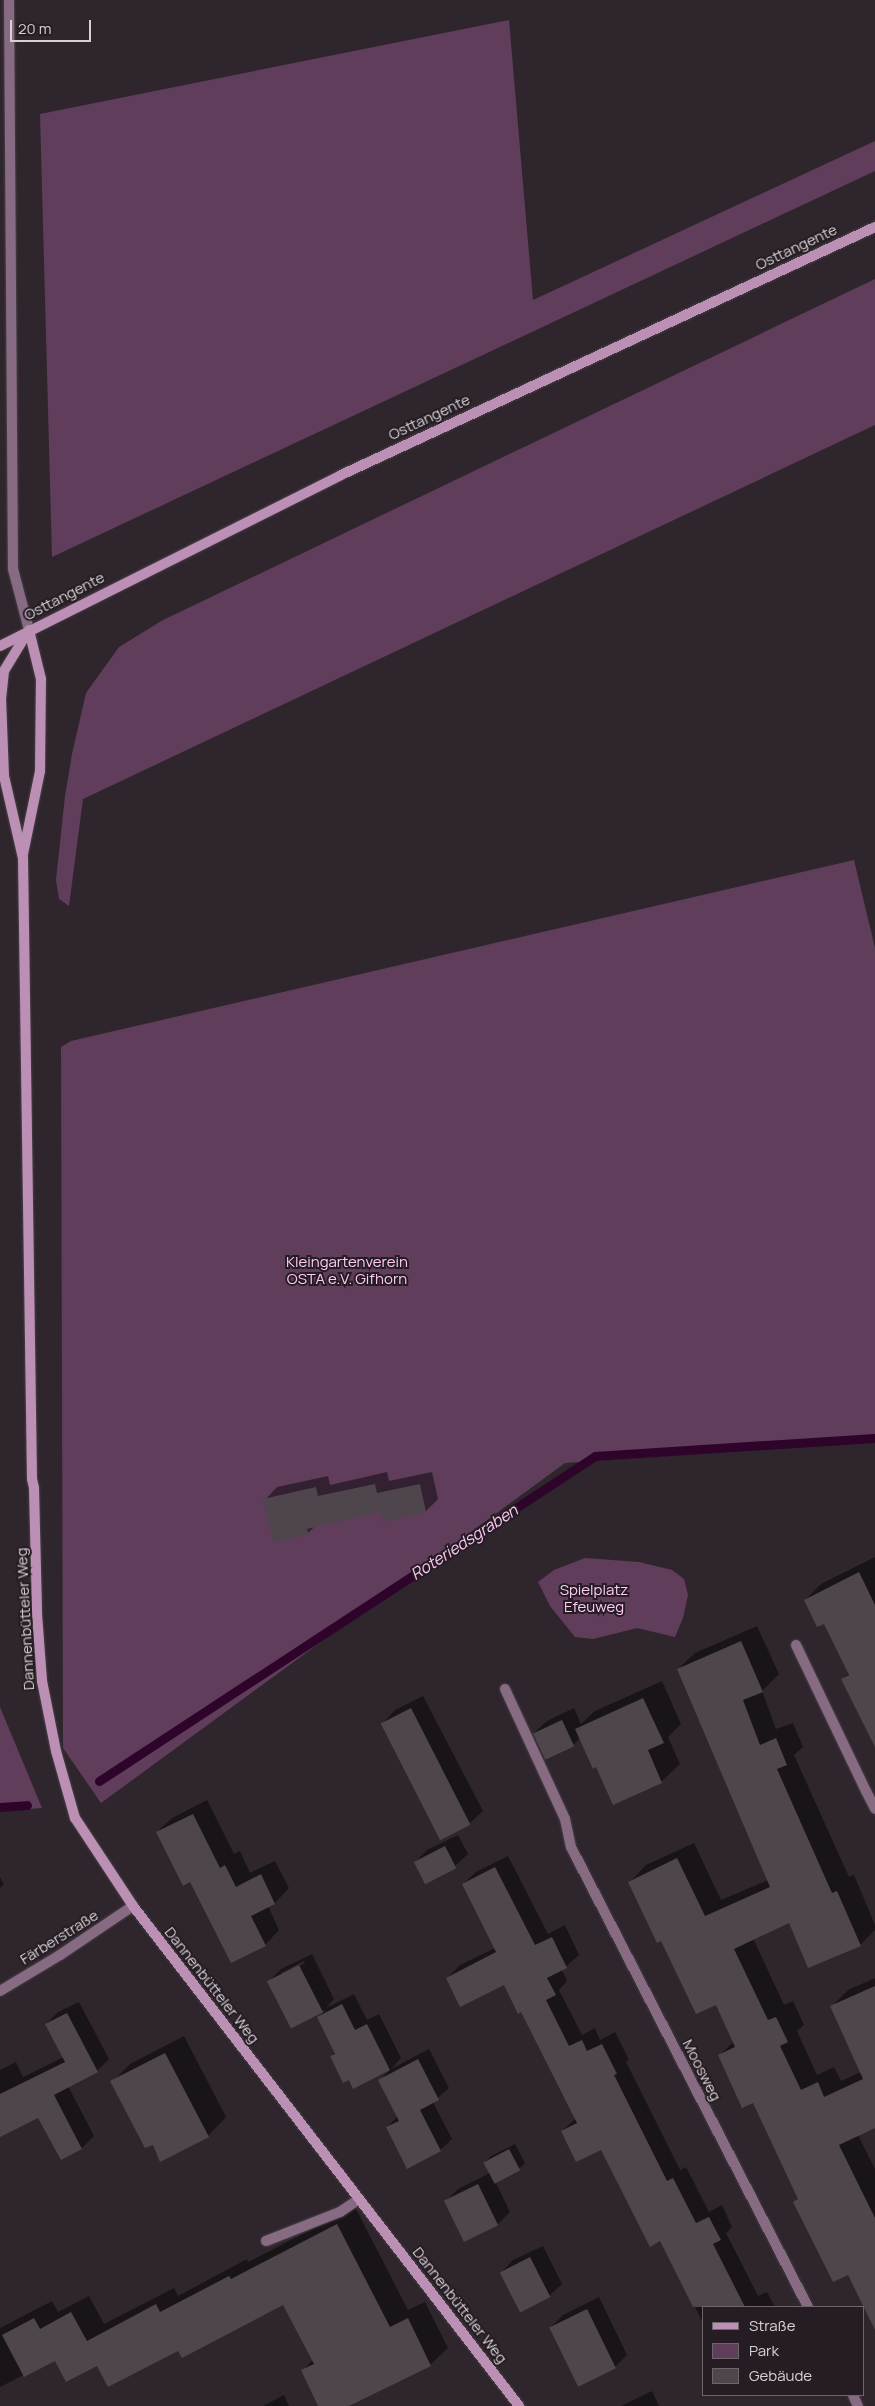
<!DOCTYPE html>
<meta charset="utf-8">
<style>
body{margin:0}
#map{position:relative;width:875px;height:2406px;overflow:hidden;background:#2f262d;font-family:Manrope,sans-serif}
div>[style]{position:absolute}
.green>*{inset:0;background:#603d5b}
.shadow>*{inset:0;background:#0007}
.stream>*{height:9px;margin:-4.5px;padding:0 4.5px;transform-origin:4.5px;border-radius:4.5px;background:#2e042b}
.building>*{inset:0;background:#4f464d;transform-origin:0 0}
.roads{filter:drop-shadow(0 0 1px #4a4148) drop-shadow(0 0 1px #4a4148)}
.lane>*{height:10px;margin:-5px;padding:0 5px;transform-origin:5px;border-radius:5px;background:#876b82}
.street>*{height:10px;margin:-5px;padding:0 5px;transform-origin:5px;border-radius:5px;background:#876b82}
.secondary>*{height:10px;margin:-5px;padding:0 5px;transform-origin:5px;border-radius:5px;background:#bc90b5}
span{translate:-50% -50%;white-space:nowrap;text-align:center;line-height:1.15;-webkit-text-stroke:4px #251d23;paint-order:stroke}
.street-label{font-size:15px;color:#d7d1d6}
.park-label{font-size:15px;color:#ffcaf6}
.water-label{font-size:16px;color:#fdc8f4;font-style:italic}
.legend{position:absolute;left:702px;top:2306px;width:162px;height:90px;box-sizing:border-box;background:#251d23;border:1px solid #6c656b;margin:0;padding:6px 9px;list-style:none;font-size:15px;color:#d7d1d6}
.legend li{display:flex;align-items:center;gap:10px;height:25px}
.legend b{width:25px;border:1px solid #6c656b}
.scale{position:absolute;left:10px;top:20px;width:81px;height:22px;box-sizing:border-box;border:2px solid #d7d1d6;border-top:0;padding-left:6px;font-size:15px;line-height:18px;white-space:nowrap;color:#d7d1d6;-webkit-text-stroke:4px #251d23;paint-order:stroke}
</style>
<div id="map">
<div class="green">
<i style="clip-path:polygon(509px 20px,533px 300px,875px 141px,875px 171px,52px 557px,40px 114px)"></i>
<i style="clip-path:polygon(875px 279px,875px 425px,83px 799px,69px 906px,59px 899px,56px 880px,65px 796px,72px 754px,86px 693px,119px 647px,163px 620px)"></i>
<i style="clip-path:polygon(854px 860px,875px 948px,875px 1441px,565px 1463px,101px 1803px,63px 1748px,61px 1047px,71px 1041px)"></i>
<i style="clip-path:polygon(585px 1558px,639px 1562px,672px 1570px,684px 1579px,688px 1595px,683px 1618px,675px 1637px,637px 1628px,593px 1639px,575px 1637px,550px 1606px,538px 1582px,554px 1570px)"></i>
<i style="clip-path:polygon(0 1707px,42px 1808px,0 1811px)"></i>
</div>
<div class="shadow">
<i style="clip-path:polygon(387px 1472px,389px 1481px,432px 1472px,438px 1499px,426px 1511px,381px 1511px,315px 1526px,308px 1533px,265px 1500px,277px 1487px,328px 1476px,330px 1485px)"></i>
<i style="clip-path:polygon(875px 1557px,875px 1716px,843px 1679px,849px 1673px,824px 1622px,805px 1600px,821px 1584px)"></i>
<i style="clip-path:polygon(757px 1626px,779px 1674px,762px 1691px,776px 1729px,793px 1723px,803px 1747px,794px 1755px,849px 1877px,854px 1875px,875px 1925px,875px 1930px,860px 1945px,789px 1921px,753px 1938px,784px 2005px,793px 2001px,804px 2025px,797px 2031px,817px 2075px,834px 2067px,841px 2081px,861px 2072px,832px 2006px,848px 1990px,875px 1978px,875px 2127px,858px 2135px,875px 2169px,875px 2327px,848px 2274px,795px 2202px,799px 2198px,754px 2102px,719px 2056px,734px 2041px,717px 2003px,662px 1939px,630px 1882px,646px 1865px,694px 1843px,721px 1900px,768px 1880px,678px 1669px,695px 1653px)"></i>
<i style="clip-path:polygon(662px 1681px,681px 1724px,668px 1737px,680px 1764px,661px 1782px,597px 1765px,580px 1738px,573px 1745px,534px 1733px,547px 1721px,574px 1708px,581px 1724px,595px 1711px)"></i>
<i style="clip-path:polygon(423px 1696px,483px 1811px,470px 1823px,383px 1723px,395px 1710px)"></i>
<i style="clip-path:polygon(207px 1800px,234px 1854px,240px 1851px,250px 1873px,275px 1861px,289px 1888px,275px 1903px,268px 1906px,279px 1930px,265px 1945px,191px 1881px,157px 1832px,172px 1818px)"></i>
<i style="clip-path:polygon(458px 1835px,468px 1854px,455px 1866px,425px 1882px,415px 1862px,427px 1850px)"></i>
<i style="clip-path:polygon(508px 1856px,548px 1934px,565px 1925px,579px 1955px,562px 1970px,567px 1981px,559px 1990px,582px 2035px,595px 2028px,600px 2040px,615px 2032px,629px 2060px,626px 2062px,680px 2170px,686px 2167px,709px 2212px,722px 2205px,732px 2227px,726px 2233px,758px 2296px,767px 2292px,775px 2307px,704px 2307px,704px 2325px,661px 2240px,602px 2148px,562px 2131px,576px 2118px,522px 2010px,505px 1983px,447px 1978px,460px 1965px,495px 1948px,463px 1884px,476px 1872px)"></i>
<i style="clip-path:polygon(0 1877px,4px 1884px,0 1888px)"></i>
<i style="clip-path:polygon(evenodd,312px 1954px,334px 1999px,326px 2008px,354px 1994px,367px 2020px,379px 2014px,401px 2058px,391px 2069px,429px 2049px,449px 2088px,433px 2102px,452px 2139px,440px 2150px,387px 2127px,398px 2116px,380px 2080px,390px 2070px,349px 2078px,331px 2056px,335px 2052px,319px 2017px,326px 2009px,291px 2027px,268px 1982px,281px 1969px,312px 1954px,304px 1961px,305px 1963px,281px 1976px,281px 1973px,304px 1961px)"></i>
<i style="clip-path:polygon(79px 2002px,109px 2059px,97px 2071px,68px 2086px,94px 2136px,82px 2148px,62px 2159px,39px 2116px,0 2136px,0 2070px,16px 2062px,23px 2077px,64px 2057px,46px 2024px,58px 2012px)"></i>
<i style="clip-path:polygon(184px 2036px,226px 2117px,208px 2136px,112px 2082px,130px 2064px)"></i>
<i style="clip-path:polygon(515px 2144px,525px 2163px,519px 2169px,495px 2181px,510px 2212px,498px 2224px,446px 2201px,458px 2189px,490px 2173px,485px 2162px,491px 2156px)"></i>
<i style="clip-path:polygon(355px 2207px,408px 2310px,425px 2302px,448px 2348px,430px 2365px,347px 2406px,320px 2406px,302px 2371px,313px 2360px,283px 2303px,178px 2349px,98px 2364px,55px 2359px,0 2387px,0 2328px,52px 2301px,58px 2312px,89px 2296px,104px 2324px,174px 2288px,178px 2296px,247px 2259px,248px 2262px)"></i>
<i style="clip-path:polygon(543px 2246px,562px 2284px,549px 2296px,501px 2273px,513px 2260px)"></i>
<i style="clip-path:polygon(599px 2297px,627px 2355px,615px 2367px,551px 2327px,563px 2315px)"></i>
<i style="clip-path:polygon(652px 2391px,659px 2406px,621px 2406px)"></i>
<i style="clip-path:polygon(284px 2395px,289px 2406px,263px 2406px)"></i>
</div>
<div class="stream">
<i style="left:99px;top:1781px;width:593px;rotate:-33.23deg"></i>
<i style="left:595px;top:1456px;width:281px;rotate:-3.7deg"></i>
<i style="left:0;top:1807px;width:27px;rotate:-4deg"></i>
</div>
<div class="building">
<i style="clip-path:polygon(375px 1484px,377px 1493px,420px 1484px,426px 1512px,383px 1522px,380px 1512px,307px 1529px,309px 1534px,274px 1543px,263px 1499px,316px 1487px,318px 1496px)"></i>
<i style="clip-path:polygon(859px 1572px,875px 1605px,875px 1747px,841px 1679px,849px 1675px,824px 1624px,817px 1627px,804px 1600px)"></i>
<i style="clip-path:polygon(741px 1641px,763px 1692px,743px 1700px,760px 1745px,776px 1738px,787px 1765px,777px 1769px,832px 1893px,837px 1891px,861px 1946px,808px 1968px,789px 1923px,734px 1949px,768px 2020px,776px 2017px,788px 2042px,780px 2046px,801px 2090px,818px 2082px,824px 2097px,863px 2079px,830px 2006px,875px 1986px,875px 2128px,839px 2145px,875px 2218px,875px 2330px,848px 2275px,833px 2282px,793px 2202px,798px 2199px,753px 2103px,742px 2108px,718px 2055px,735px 2047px,716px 2005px,696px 2014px,661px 1941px,657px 1943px,628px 1882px,677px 1858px,705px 1916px,770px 1887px,677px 1669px)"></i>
<i style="clip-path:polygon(643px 1698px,664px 1743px,648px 1750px,662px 1783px,613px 1805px,596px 1767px,593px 1769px,575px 1729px)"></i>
<i style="left:411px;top:1708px;width:131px;height:34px;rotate:63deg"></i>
<i style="left:562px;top:1720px;width:29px;height:32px;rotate:65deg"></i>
<i style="clip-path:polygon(193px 1814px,220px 1868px,225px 1865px,236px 1887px,261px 1874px,275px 1904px,251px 1916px,266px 1946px,231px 1963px,190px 1882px,183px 1886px,156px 1832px)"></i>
<i style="left:445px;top:1846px;width:25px;height:35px;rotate:63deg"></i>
<i style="clip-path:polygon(495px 1867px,535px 1945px,552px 1937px,567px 1968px,547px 1978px,556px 1995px,546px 2000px,569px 2046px,582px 2040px,587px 2051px,602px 2044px,617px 2074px,614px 2075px,667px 2181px,673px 2178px,696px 2223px,709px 2217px,721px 2240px,713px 2244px,745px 2307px,693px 2307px,660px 2241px,650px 2247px,601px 2150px,576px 2162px,561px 2131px,577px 2123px,521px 2012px,518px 2014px,504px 1985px,460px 2007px,446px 1978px,496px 1952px,462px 1884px)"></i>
<i style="left:299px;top:1965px;width:53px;height:36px;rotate:63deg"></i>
<i style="clip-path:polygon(342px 2004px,355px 2030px,367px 2024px,390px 2070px,353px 2089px,349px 2080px,343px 2083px,330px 2056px,335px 2054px,317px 2017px)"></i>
<i style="clip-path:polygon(67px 2013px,98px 2072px,54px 2095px,82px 2149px,61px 2160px,38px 2118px,0 2137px,0 2094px,65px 2062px,45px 2024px)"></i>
<i style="clip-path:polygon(165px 2053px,209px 2137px,160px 2162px,153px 2145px,145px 2148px,110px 2081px)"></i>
<i style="clip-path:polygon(418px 2059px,439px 2100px,420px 2110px,441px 2151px,407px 2169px,386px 2127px,399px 2121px,378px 2080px)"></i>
<i style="left:509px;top:2149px;width:24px;height:29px;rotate:62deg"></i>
<i style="left:478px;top:2184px;width:46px;height:38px;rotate:64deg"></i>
<i style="clip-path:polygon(337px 2224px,390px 2327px,408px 2318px,431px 2366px,349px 2406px,318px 2406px,301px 2370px,314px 2364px,283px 2305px,182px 2358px,178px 2351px,108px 2387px,97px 2366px,66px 2382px,55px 2361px,24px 2377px,2px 2335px,34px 2318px,40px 2329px,71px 2312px,87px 2341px,156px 2304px,160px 2312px,229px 2276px,231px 2279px)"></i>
<i style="left:530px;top:2257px;width:45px;height:34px;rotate:63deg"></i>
<i style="left:587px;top:2309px;width:66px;height:42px;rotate:64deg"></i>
</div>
<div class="roads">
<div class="lane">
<i style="left:796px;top:1645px;width:162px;rotate:64.4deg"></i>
<i style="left:505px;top:1689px;width:143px;rotate:65.2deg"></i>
<i style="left:565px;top:1819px;width:29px;rotate:78deg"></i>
<i style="left:266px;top:2241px;width:79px;rotate:-21.4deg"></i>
<i style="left:340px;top:2212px;width:23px;rotate:-34deg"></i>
</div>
<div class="street">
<i style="left:9px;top:0;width:569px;rotate:89.6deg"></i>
<i style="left:13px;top:569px;width:63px;rotate:75.3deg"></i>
<i style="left:866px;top:1791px;width:20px;rotate:63deg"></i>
<i style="left:571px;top:1847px;width:517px;rotate:62.74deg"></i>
<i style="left:0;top:1991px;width:70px;rotate:-31deg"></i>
<i style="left:60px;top:1955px;width:88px;rotate:-33.9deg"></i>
<i style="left:853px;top:2395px;width:12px;rotate:66deg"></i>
</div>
<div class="secondary">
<i style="left:29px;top:630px;width:48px;rotate:121.4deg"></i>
<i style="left:4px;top:671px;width:27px;rotate:96deg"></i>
<i style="left:1px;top:698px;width:78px;rotate:87.8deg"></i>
<i style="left:4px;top:776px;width:84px;rotate:77deg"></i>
<i style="left:23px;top:858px;width:621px;rotate:89.17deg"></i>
<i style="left:32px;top:1479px;width:9px;rotate:77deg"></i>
<i style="left:34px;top:1488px;width:126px;rotate:88.6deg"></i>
<i style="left:37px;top:1614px;width:67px;rotate:85.7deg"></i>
<i style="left:42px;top:1681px;width:71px;rotate:78.7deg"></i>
<i style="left:56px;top:1751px;width:70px;rotate:74.2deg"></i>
<i style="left:75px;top:1818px;width:105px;rotate:56.6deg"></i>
<i style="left:133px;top:1906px;width:632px;rotate:52.33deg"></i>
<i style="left:0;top:646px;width:381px;rotate:-26.6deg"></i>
<i style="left:341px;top:475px;width:589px;rotate:-24.91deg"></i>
<i style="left:23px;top:854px;width:85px;rotate:-78.4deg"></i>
<i style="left:40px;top:771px;width:92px;rotate:-89.4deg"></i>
<i style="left:41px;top:679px;width:50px;rotate:-103.8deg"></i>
</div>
</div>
<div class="street-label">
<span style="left:796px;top:247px;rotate:-25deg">Osttangente</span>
<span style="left:429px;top:417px;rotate:-25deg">Osttangente</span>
<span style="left:64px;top:596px;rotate:-27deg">Osttangente</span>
<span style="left:25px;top:1619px;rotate:-93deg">Dannenbütteler Weg</span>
<span style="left:59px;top:1937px;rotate:-32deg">Färberstraße</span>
<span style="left:212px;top:1985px;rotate:52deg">Dannenbütteler Weg</span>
<span style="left:702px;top:2070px;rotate:63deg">Moosweg</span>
<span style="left:460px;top:2305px;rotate:52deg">Dannenbütteler Weg</span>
</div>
<div class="park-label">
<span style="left:347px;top:1270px">Kleingartenverein<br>OSTA e.V. Gifhorn</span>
<span style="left:594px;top:1598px">Spielplatz<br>Efeuweg</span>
</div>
<div class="water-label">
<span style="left:464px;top:1542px;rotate:-33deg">Roteriedsgraben</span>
</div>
<ul class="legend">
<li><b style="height:6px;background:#bc90b5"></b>Straße</li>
<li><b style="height:14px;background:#603d5b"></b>Park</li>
<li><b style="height:14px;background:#4f464d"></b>Gebäude</li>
</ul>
<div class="scale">20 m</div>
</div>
